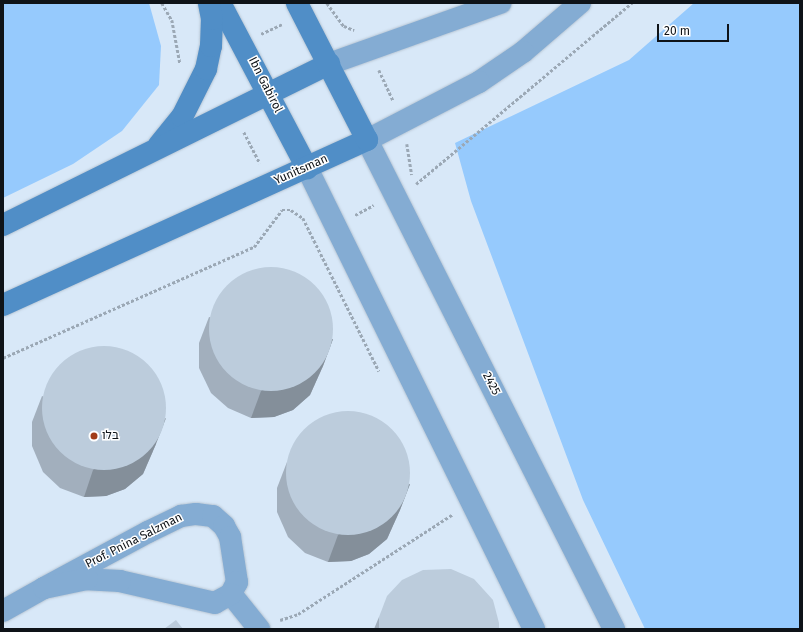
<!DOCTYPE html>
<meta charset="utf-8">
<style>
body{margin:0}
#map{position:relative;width:803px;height:632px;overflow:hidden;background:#d8e8f8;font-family:"Fira Sans","Noto Sans Hebrew",sans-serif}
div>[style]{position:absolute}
.green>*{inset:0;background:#96cafd}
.path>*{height:2.5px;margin-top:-1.25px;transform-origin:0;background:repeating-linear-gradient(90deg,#9ba8b5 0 3px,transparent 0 5px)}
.roads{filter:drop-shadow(0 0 1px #b8c6d4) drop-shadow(0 0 1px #b8c6d4)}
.street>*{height:22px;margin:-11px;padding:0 11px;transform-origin:11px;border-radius:11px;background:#84acd3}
.secondary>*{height:22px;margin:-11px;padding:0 11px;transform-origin:11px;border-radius:11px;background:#508ec7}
.wall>*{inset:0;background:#a2afbd}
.shaded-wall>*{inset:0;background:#848f9a}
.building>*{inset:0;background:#bcccdc}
.round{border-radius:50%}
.dots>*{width:11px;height:11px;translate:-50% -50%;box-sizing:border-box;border:2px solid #fff;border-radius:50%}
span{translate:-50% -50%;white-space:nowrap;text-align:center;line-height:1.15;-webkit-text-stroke:3px #fff;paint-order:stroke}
.street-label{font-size:12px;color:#0e1318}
.poi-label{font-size:12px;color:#0e1318}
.left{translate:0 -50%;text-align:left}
.frame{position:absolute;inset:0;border:4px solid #0e1318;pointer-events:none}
.scale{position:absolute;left:657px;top:24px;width:72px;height:18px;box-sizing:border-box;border:2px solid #0e1318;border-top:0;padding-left:5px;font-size:12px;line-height:14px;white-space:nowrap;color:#0e1318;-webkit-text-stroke:3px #fff;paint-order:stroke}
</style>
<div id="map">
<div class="green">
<i style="clip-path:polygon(3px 3px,149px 3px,161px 46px,159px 85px,122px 131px,73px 164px,3px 198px)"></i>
<i style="clip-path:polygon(694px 3px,800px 3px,800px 629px,645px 629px,583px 500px,471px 201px,455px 143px,629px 60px)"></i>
</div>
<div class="path">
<i style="left:162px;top:3px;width:20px;rotate:60deg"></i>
<i style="left:172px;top:20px;width:44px;rotate:79.5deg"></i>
<i style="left:327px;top:3px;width:29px;rotate:54deg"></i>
<i style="left:344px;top:26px;width:11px;rotate:22deg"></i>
<i style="left:261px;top:34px;width:23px;rotate:-25deg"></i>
<i style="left:379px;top:70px;width:33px;rotate:65deg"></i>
<i style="left:244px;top:132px;width:35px;rotate:63deg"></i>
<i style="left:407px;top:144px;width:31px;rotate:81deg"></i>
<i style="left:416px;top:184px;width:282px;rotate:-40deg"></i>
<i style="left:282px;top:210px;width:9px"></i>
<i style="left:291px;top:210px;width:14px;rotate:34deg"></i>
<i style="left:303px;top:218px;width:171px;rotate:63.6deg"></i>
<i style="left:355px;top:215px;width:21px;rotate:-28deg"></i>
<i style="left:3px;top:358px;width:274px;rotate:-23.9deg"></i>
<i style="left:254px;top:247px;width:46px;rotate:-52.9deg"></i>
<i style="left:280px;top:620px;width:19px;rotate:-18deg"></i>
<i style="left:298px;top:614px;width:184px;rotate:-32.8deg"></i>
</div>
<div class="roads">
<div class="street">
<i style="left:580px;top:3px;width:75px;rotate:139.3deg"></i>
<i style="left:523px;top:52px;width:53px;rotate:145.7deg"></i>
<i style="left:479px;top:82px;width:126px;rotate:152.6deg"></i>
<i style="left:367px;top:140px;width:548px;rotate:63.2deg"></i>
<i style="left:329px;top:64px;width:182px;rotate:-19.6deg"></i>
<i style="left:307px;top:168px;width:514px;rotate:63.78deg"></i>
<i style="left:231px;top:594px;width:45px;rotate:51.3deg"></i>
<i style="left:3px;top:611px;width:47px;rotate:-29.3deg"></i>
<i style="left:44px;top:588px;width:118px;rotate:-28.3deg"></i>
<i style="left:148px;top:532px;width:37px;rotate:-26deg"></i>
<i style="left:181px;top:516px;width:15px;rotate:-8deg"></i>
<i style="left:196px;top:514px;width:17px;rotate:7deg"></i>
<i style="left:213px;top:516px;width:15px;rotate:42deg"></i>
<i style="left:224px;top:526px;width:13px;rotate:61deg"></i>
<i style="left:230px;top:537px;width:46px;rotate:81.2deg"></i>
<i style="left:237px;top:582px;width:13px;rotate:117deg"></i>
<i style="left:231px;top:594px;width:18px;rotate:151deg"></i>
<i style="left:215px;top:603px;width:98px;rotate:-167deg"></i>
<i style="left:120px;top:581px;width:33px;rotate:-177deg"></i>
<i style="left:87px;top:579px;width:44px;rotate:168.2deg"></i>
</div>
<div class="secondary">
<i style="left:220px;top:3px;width:187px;rotate:62.2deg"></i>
<i style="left:159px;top:145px;width:36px;rotate:-51deg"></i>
<i style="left:182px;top:117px;width:54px;rotate:-63.4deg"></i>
<i style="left:206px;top:69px;width:24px;rotate:-78deg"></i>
<i style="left:211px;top:46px;width:27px;rotate:-88deg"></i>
<i style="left:212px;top:19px;width:16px;rotate:-101deg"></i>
<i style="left:3px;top:225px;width:364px;rotate:-26.3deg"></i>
<i style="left:3px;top:305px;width:400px;rotate:-24.4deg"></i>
<i style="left:367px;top:140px;width:154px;rotate:-117.1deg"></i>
</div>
</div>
<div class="wall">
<i style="clip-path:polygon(209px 317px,333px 339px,323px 366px,310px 395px,293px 410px,274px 417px,251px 418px,228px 408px,211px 393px,199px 368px,199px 343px)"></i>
<i style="clip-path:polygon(42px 396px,156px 444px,143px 474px,125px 489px,106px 496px,84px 497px,60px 488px,43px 472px,32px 446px,32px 422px)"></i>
<i style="clip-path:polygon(287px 462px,410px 484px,400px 510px,387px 539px,369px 554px,351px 561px,328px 562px,305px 553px,288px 537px,277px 512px,277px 488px)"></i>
<i style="clip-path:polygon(379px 617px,499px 629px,374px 629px)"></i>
</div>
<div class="shaded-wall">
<i style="clip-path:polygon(333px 339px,323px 366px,310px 395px,293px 410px,274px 417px,251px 418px,261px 391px)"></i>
<i style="clip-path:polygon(166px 418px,156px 444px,143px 474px,125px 489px,106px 496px,84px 497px,93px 470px)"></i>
<i style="clip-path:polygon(410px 484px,400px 510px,387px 539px,369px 554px,351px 561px,328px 562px,338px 535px)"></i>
</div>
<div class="building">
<i class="round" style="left:209px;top:267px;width:124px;height:124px"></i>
<i class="round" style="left:42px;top:346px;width:124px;height:124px"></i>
<i class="round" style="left:286px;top:411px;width:124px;height:124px"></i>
<i style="clip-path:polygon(451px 569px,474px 579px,493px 600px,499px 623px,499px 629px,379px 629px,379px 617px,387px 596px,402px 580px,423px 570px)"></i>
<i style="clip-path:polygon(176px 620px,183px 629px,164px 629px)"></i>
</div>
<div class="dots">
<i style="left:94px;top:436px;background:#a23c18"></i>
</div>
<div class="street-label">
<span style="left:265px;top:85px;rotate:63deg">Ibn Gabirol</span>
<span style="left:301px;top:170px;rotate:-24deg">Yunitsman</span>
<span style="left:491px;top:384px;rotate:63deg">2425</span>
<span style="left:134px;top:541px;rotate:-27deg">Prof. Pnina Salzman</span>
</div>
<div class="poi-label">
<span class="left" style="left:102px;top:436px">בלו</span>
</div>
<div class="frame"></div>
<div class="scale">20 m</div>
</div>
